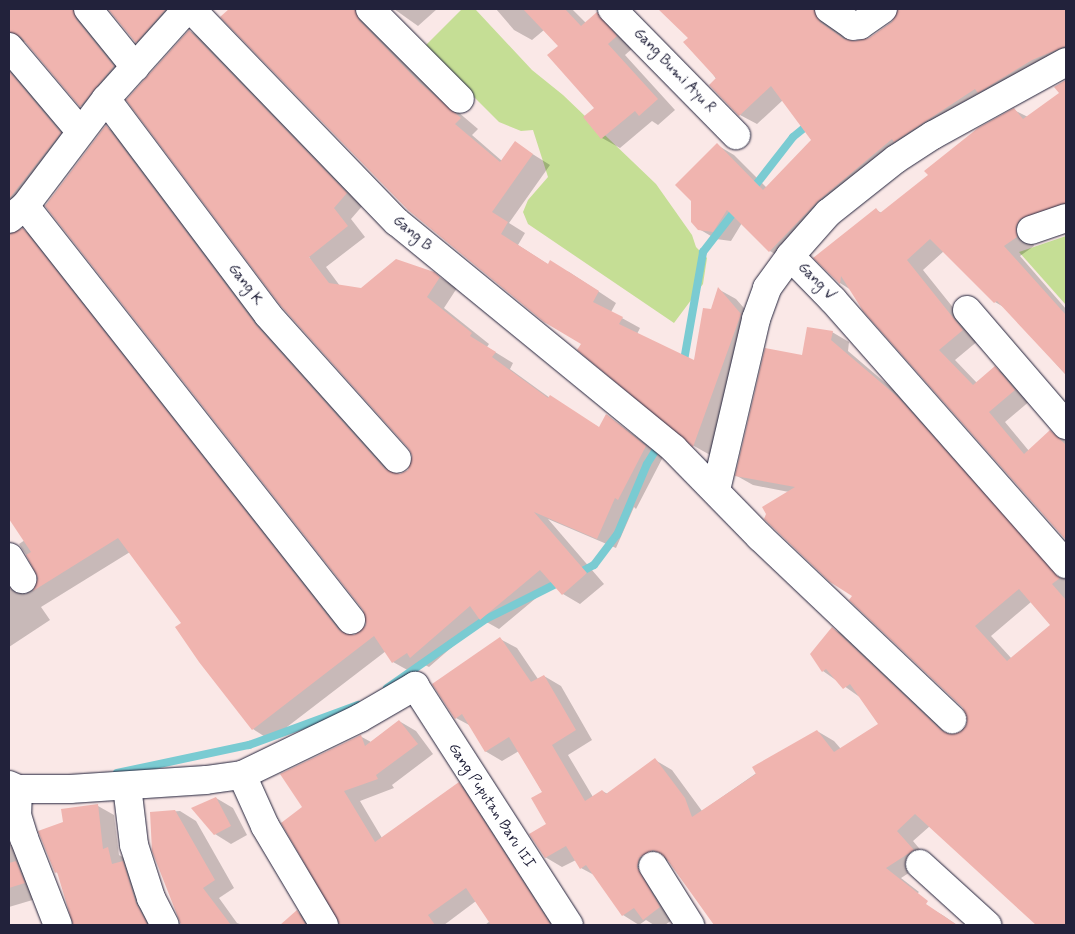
<!DOCTYPE html>
<style>
body{margin:0}
#map{position:relative;width:1075px;height:934px;overflow:hidden;background:#fae8e7;font-family:Mynerve,sans-serif}
div>[style]{position:absolute}
.green>*{inset:0;background:#c5de95}
.shadow>*{inset:0;background:#0003}
.stream>*{height:8px;margin:-4px;padding:0 4px;transform-origin:4px;border-radius:4px;background:#7acbd2}
.building>*{inset:0;background:#f0b4af}
.roads{filter:drop-shadow(0 0 1px #22223b) drop-shadow(0 0 1px #22223b)}
.minor>*{height:28px;margin:-14px;padding:0 14px;transform-origin:14px;border-radius:14px;background:#fff}
span{translate:-50% -50%;white-space:nowrap;text-align:center;line-height:1.15;-webkit-text-stroke:4px #fff;paint-order:stroke}
.street-label{font-size:15px;color:#22223b}
.frame{position:absolute;inset:0;border:10px solid #22223b;pointer-events:none}
</style>
<div id="map">
<div class="green">
<i style="clip-path:polygon(462px 9px,476px 10px,532px 70px,563px 95px,656px 184px,692px 235px,696px 247px,707px 258px,703px 284px,674px 323px,528px 224px,523px 212px,528px 200px,548px 177px,533px 130px,521px 131px,499px 122px,424px 47px)"></i>
<i style="clip-path:polygon(1066px 236px,1066px 305px,1019px 252px)"></i>
</div>
<div class="shadow">
<i style="clip-path:polygon(9px 9px,95px 9px,132px 77px,99px 116px,81px 106px,26px 41px,16px 45px,78px 144px,12px 223px,14px 234px,23px 230px,41px 240px,353px 637px,362px 633px,368px 618px,106px 127px,124px 137px,274px 337px,398px 475px,409px 471px,414px 456px,190px 31px,207px 42px,364px 204px,351px 219px,365px 237px,326px 267px,340px 286px,361px 290px,433px 273px,457px 288px,444px 308px,489px 344px,487px 347px,513px 363px,510px 369px,550px 398px,600px 428px,607px 415px,663px 457px,636px 509px,634px 507px,616px 548px,548px 519px,604px 584px,580px 604px,563px 594px,554px 583px,499px 629px,483px 620px,429px 667px,423px 664px,411px 672px,393px 662px,386px 651px,270px 740px,253px 729px,183px 623px,130px 552px,41px 607px,50px 620px,9px 647px,9px 570px,25px 594px,37px 587px,37px 571px,19px 544px,25px 540px,9px 517px)"></i>
<i style="clip-path:polygon(109px 9px,183px 9px,154px 52px,136px 42px)"></i>
<i style="clip-path:polygon(231px 9px,379px 9px,437px 94px,478px 129px,472px 135px,502px 161px,515px 143px,550px 165px,509px 223px,525px 233px,518px 245px,549px 265px,569px 272px,616px 303px,611px 312px,640px 328px,637px 334px,695px 362px,718px 289px,736px 299px,759px 325px,712px 456px,694px 446px,579px 349px,582px 343px,222px 17px)"></i>
<i style="clip-path:polygon(394px 9px,437px 9px,418px 26px)"></i>
<i style="clip-path:polygon(496px 9px,572px 9px,586px 23px,597px 13px,615px 23px,634px 47px,625px 55px,675px 110px,658px 125px,652px 121px,620px 148px,602px 138px,585px 117px,595px 108px,560px 46px,544px 30px,532px 40px,514px 30px)"></i>
<i style="clip-path:polygon(660px 9px,836px 9px,832px 27px,851px 42px,869px 39px,898px 17px,898px 9px,996px 9px,1037px 55px,1059px 37px,1036px 9px,1066px 9px,1066px 63px,991px 99px,786px 261px,770px 251px,742px 223px,731px 241px,716px 239px,699px 229px,717px 145px,734px 155px,767px 188px,812px 140px,783px 100px,757px 124px,740px 115px,689px 38px)"></i>
<i style="clip-path:polygon(1066px 81px,1066px 218px,1032px 238px,1034px 246px,1020px 256px,1066px 309px,1066px 375px,1007px 309px,995px 302px,944px 251px,923px 270px,979px 340px,955px 360px,977px 383px,995px 368px,1012px 378px,1031px 400px,1005px 422px,1029px 451px,1050px 432px,1066px 441px,1066px 539px,864px 310px,851px 290px,840px 283px,815px 258px,876px 210px,882px 213px,1014px 110px,1028px 117px,1061px 93px,1056px 87px)"></i>
<i style="clip-path:polygon(832px 332px,849px 342px,848px 351px,916px 409px,1066px 580px,1066px 640px,1031px 602px,991px 636px,1012px 659px,1064px 640px,1066px 642px,1066px 925px,1038px 925px,930px 826px,913px 841px,929px 860px,901px 878px,919px 892px,882px 925px,715px 925px,668px 860px,656px 869px,676px 917px,665px 925px,654px 925px,646px 920px,639px 925px,623px 915px,596px 876px,581px 868px,576px 860px,562px 867px,545px 857px,548px 824px,543px 793px,519px 751px,502px 761px,485px 751px,471px 726px,456px 718px,500px 639px,517px 648px,538px 679px,544px 676px,561px 686px,592px 740px,568px 755px,593px 797px,602px 791px,608px 794px,655px 760px,672px 770px,702px 811px,817px 731px,834px 741px,841px 749px,879px 724px,861px 698px,823px 671px,833px 629px,849px 638px,950px 734px,956px 735px,968px 723px,964px 707px,853px 595px,789px 492px,753px 485px,737px 476px,803px 357px)"></i>
<i style="clip-path:polygon(399px 721px,416px 731px,433px 754px,392px 785px,394px 788px,360px 801px,382px 838px,459px 784px,475px 793px,560px 925px,485px 925px,490px 921px,476px 901px,444px 925px,340px 925px,304px 807px,360px 736px,371px 742px)"></i>
<i style="clip-path:polygon(216px 798px,233px 808px,247px 835px,231px 844px,215px 834px)"></i>
<i style="clip-path:polygon(98px 806px,114px 815px,119px 855px,124px 858px,159px 925px,74px 923px,60px 875px,56px 872px,64px 823px)"></i>
<i style="clip-path:polygon(180px 811px,196px 821px,234px 888px,219px 898px,237px 923px,243px 925px,182px 925px,154px 851px,152px 813px)"></i>
<i style="clip-path:polygon(9px 843px,31px 856px,46px 896px,9px 907px)"></i>
<i style="clip-path:polygon(927px 906px,944px 916px,957px 925px,910px 925px)"></i>
<i style="clip-path:polygon(297px 912px,314px 921px,316px 925px,294px 925px,289px 919px)"></i>
</div>
<div class="stream">
<i style="left:751px;top:191px;width:68px;rotate:-52.1deg"></i>
<i style="left:793px;top:137px;width:22px;rotate:-39deg"></i>
<i style="left:683px;top:366px;width:116px;rotate:-80deg"></i>
<i style="left:703px;top:252px;width:56px;rotate:-52.3deg"></i>
<i style="left:577px;top:574px;width:19px;rotate:-28deg"></i>
<i style="left:594px;top:565px;width:38px;rotate:-53deg"></i>
<i style="left:617px;top:535px;width:77px;rotate:-67.1deg"></i>
<i style="left:647px;top:464px;width:25px;rotate:-58deg"></i>
<i style="left:387px;top:688px;width:121px;rotate:-34.9deg"></i>
<i style="left:486px;top:619px;width:85px;rotate:-26.6deg"></i>
<i style="left:117px;top:773px;width:135px;rotate:-12deg"></i>
<i style="left:249px;top:745px;width:116px;rotate:-20.2deg"></i>
</div>
<div class="building">
<i style="clip-path:polygon(9px 9px,73px 9px,76px 19px,114px 66px,80px 107px,21px 37px,9px 32px)"></i>
<i style="clip-path:polygon(108px 9px,166px 9px,136px 43px)"></i>
<i style="clip-path:polygon(229px 9px,355px 9px,359px 20px,419px 82px,461px 118px,455px 124px,500px 162px,515px 141px,533px 154px,492px 212px,508px 222px,501px 234px,548px 264px,550px 260px,599px 291px,593px 302px,623px 317px,619px 324px,694px 360px,703px 308px,711px 309px,718px 287px,741px 314px,693px 447px,577px 350px,581px 344px,544px 322px,408px 210px,220px 17px)"></i>
<i style="clip-path:polygon(523px 9px,565px 9px,581px 26px,597px 12px,617px 36px,608px 44px,658px 99px,639px 116px,635px 111px,601px 139px,583px 117px,594px 108px,547px 55px,558px 46px)"></i>
<i style="clip-path:polygon(658px 9px,814px 9px,820px 22px,844px 39px,855px 41px,869px 38px,892px 22px,898px 9px,1066px 9px,1066px 46px,1032px 60px,978px 93px,975px 89px,894px 142px,892px 139px,818px 201px,769px 252px,727px 210px,713px 232px,698px 230px,691px 222px,691px 201px,675px 185px,717px 143px,763px 190px,811px 140px,771px 86px,739px 116px,709px 85px,716px 78px,683px 42px,688px 38px)"></i>
<i style="clip-path:polygon(189px 30px,347px 193px,334px 208px,348px 226px,309px 257px,329px 283px,361px 288px,396px 259px,434px 272px,440px 277px,427px 297px,472px 333px,470px 336px,496px 352px,492px 357px,548px 398px,550px 395px,599px 427px,606px 414px,646px 446px,618px 500px,615px 498px,597px 539px,534px 512px,587px 573px,562px 595px,540px 570px,480px 620px,470px 606px,410px 658px,407px 653px,392px 663px,374px 636px,252px 730px,199px 662px,175px 627px,181px 623px,118px 538px,33px 591px,38px 578px,26px 555px,31px 552px,9px 519px,9px 234px,23px 228px,339px 630px,354px 635px,366px 625px,363px 610px,45px 206px,106px 125px,256px 325px,385px 469px,400px 474px,408px 470px,412px 456px,409px 449px,280px 305px,126px 100px)"></i>
<i style="clip-path:polygon(9px 71px,61px 133px,9px 199px)"></i>
<i style="clip-path:polygon(1066px 80px,1066px 203px,1020px 219px,1016px 227px,1017px 237px,1004px 246px,1066px 315px,1066px 375px,997px 301px,994px 303px,930px 239px,907px 260px,963px 330px,939px 350px,973px 385px,995px 366px,1015px 390px,989px 412px,1024px 454px,1050px 430px,1066px 445px,1065px 539px,863px 311px,841px 276px,840px 284px,813px 258px,876px 208px,880px 213px,928px 175px,924px 171px,978px 128px,1014px 108px,1023px 119px,1059px 93px,1054px 87px)"></i>
<i style="clip-path:polygon(evenodd,807px 327px,833px 331px,831px 340px,899px 398px,1060px 578px,1052px 584px,1066px 600px,1066px 925px,1036px 925px,915px 814px,897px 831px,914px 850px,886px 868px,928px 901px,926px 904px,957px 925px,714px 925px,666px 858px,653px 850px,639px 858px,637px 867px,660px 907px,643px 920px,634px 908px,622px 916px,586px 865px,580px 869px,566px 846px,545px 858px,529px 834px,546px 824px,531px 798px,542px 792px,509px 737px,485px 752px,462px 714px,455px 719px,432px 684px,500px 637px,531px 682px,544px 675px,576px 730px,552px 745px,585px 801px,602px 790px,606px 794px,655px 758px,685px 798px,692px 817px,756px 774px,752px 767px,817px 730px,834px 752px,878px 724px,850px 684px,843px 689px,826px 669px,822px 672px,810px 654px,832px 627px,941px 730px,949px 734px,963px 730px,967px 722px,963px 708px,849px 600px,852px 596px,830px 582px,764px 519px,766px 514px,762px 507px,795px 487px,735px 476px,765px 348px,802px 355px,807px 327px,1019px 589px,1050px 625px,1007px 661px,975px 626px,1019px 589px)"></i>
<i style="clip-path:polygon(399px 720px,418px 744px,376px 775px,378px 779px,344px 791px,375px 842px,459px 782px,551px 925px,491px 925px,466px 888px,428px 915px,435px 925px,340px 925px,281px 823px,302px 807px,280px 774px,361px 735px,365px 746px)"></i>
<i style="clip-path:polygon(216px 797px,231px 826px,214px 835px,191px 808px)"></i>
<i style="clip-path:polygon(98px 804px,103px 849px,108px 847px,112px 864px,123px 861px,136px 903px,148px 925px,73px 925px,57px 872px,55px 873px,38px 831px,63px 822px,61px 809px)"></i>
<i style="clip-path:polygon(175px 810px,215px 880px,203px 888px,231px 925px,181px 925px,152px 851px,150px 812px)"></i>
<i style="clip-path:polygon(16px 861px,25px 883px,9px 888px,9px 863px)"></i>
<i style="clip-path:polygon(297px 910px,306px 925px,280px 925px)"></i>
</div>
<div class="roads">
<div class="minor">
<i style="left:88px;top:9px;width:75px;rotate:51deg"></i>
<i style="left:191px;top:9px;width:296px;rotate:46deg"></i>
<i style="left:397px;top:222px;width:358px;rotate:39.3deg"></i>
<i style="left:674px;top:449px;width:123px;rotate:45.7deg"></i>
<i style="left:760px;top:537px;width:265px;rotate:43.5deg"></i>
<i style="left:370px;top:9px;width:127px;rotate:45deg"></i>
<i style="left:612px;top:9px;width:177px;rotate:45.5deg"></i>
<i style="left:829px;top:9px;width:29px;rotate:35deg"></i>
<i style="left:853px;top:26px;width:7px;rotate:-8deg"></i>
<i style="left:860px;top:25px;width:28px;rotate:-35deg"></i>
<i style="left:9px;top:47px;width:110px;rotate:49.8deg"></i>
<i style="left:1066px;top:62px;width:152px;rotate:151.2deg"></i>
<i style="left:933px;top:135px;width:44px;rotate:147deg"></i>
<i style="left:896px;top:159px;width:87px;rotate:141.5deg"></i>
<i style="left:828px;top:213px;width:57px;rotate:131.5deg"></i>
<i style="left:790px;top:256px;width:62px;rotate:45.7deg"></i>
<i style="left:833px;top:300px;width:352px;rotate:48.6deg"></i>
<i style="left:106px;top:99px;width:270px;rotate:53.1deg"></i>
<i style="left:268px;top:315px;width:193px;rotate:48.1deg"></i>
<i style="left:25px;top:206px;width:527px;rotate:51.78deg"></i>
<i style="left:9px;top:219px;width:21px;rotate:-39deg"></i>
<i style="left:25px;top:206px;width:134px;rotate:-52.9deg"></i>
<i style="left:106px;top:99px;width:121px;rotate:-48deg"></i>
<i style="left:1031px;top:230px;width:37px;rotate:-19deg"></i>
<i style="left:967px;top:310px;width:152px;rotate:49.3deg"></i>
<i style="left:716px;top:490px;width:176px;rotate:-76.8deg"></i>
<i style="left:756px;top:319px;width:33px;rotate:-70deg"></i>
<i style="left:767px;top:288px;width:39px;rotate:-54deg"></i>
<i style="left:9px;top:557px;width:26px;rotate:59deg"></i>
<i style="left:242px;top:775px;width:56px;rotate:65.7deg"></i>
<i style="left:265px;top:826px;width:115px;rotate:59.2deg"></i>
<i style="left:9px;top:785px;width:10px;rotate:24deg"></i>
<i style="left:18px;top:789px;width:52px"></i>
<i style="left:70px;top:789px;width:136px;rotate:-3.8deg"></i>
<i style="left:206px;top:780px;width:36px;rotate:-8deg"></i>
<i style="left:242px;top:775px;width:131px;rotate:-25.8deg"></i>
<i style="left:360px;top:718px;width:64px;rotate:-30.2deg"></i>
<i style="left:415px;top:686px;width:284px;rotate:57.2deg"></i>
<i style="left:127px;top:786px;width:59px;rotate:83.2deg"></i>
<i style="left:134px;top:845px;width:56px;rotate:72.2deg"></i>
<i style="left:151px;top:898px;width:30px;rotate:63deg"></i>
<i style="left:18px;top:789px;width:26px;rotate:92deg"></i>
<i style="left:17px;top:815px;width:24px;rotate:73deg"></i>
<i style="left:24px;top:838px;width:93px;rotate:68.7deg"></i>
<i style="left:920px;top:864px;width:91px;rotate:42.3deg"></i>
<i style="left:653px;top:866px;width:70px;rotate:57.9deg"></i>
</div>
</div>
<div class="street-label">
<span style="left:674px;top:71px;rotate:46deg">Gang Bumi Ayu R</span>
<span style="left:412px;top:234px;rotate:41deg">Gang B</span>
<span style="left:816px;top:282px;rotate:46deg">Gang V</span>
<span style="left:245px;top:285px;rotate:53deg">Gang K</span>
<span style="left:491px;top:806px;rotate:57deg">Gang Puputan Baru III</span>
</div>
<div class="frame"></div>
</div>
